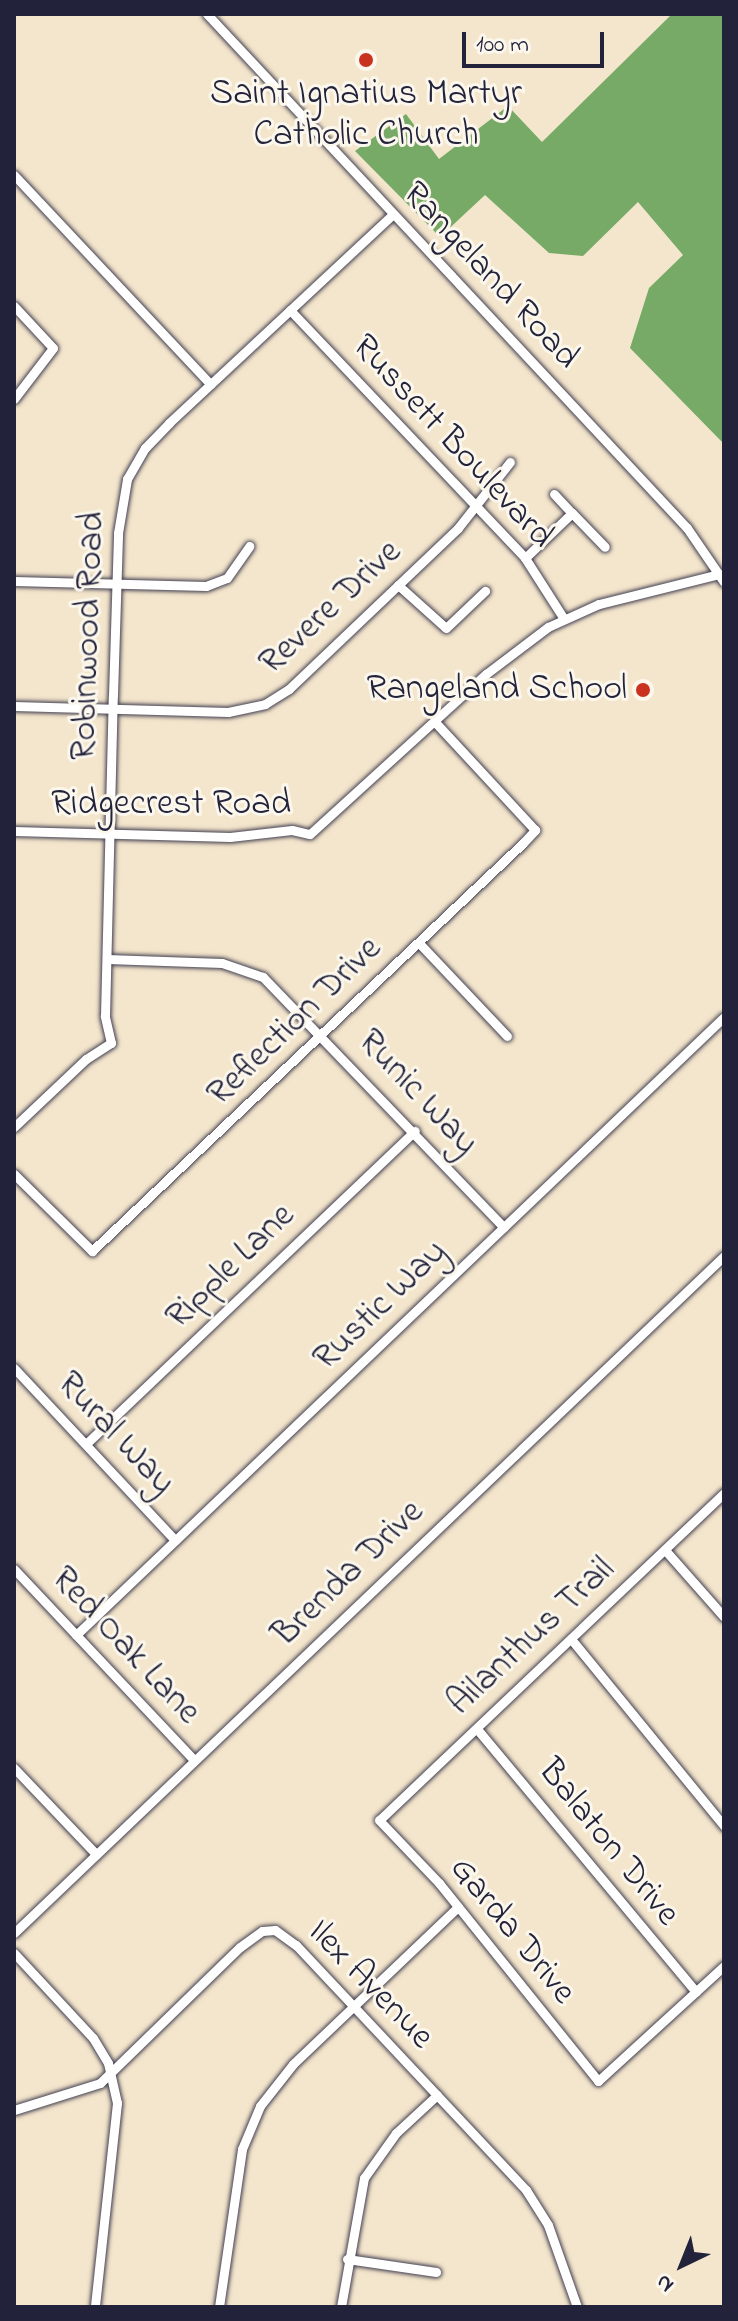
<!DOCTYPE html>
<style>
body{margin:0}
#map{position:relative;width:738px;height:2321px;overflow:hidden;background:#f4e6cc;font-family:"Indie Flower",sans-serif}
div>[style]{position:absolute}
.forest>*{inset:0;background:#76aa66}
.roads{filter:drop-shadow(0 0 2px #423f51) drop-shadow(0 0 2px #423f51)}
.minor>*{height:9px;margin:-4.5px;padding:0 4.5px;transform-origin:4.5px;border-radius:4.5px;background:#fff}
.dots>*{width:22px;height:22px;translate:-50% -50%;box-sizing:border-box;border:4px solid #fbf7ec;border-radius:50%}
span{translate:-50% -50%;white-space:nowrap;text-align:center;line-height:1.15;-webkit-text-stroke:6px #fbf7ec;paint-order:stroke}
.poi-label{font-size:36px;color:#22223b}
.right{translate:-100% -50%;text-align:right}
.street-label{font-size:36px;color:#22223b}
.frame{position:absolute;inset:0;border:16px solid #22223b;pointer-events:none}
.north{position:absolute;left:642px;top:2225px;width:80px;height:80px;-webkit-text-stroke:6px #fbf7ec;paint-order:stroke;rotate:223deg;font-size:22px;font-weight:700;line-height:32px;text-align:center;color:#22223b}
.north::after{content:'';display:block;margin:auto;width:28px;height:36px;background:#22223b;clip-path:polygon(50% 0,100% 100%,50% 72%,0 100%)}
.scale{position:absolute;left:462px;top:32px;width:142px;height:36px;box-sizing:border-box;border:4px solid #22223b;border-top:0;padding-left:10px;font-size:24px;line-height:28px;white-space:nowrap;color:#22223b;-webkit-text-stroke:6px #fbf7ec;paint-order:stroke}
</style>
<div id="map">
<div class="forest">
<i style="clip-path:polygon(672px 14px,724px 14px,724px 444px,630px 348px,649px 288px,683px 255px,638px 202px,583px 256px,549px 253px,485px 195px,440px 237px,355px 151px,406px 114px,439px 159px,508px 106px,542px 142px)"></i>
</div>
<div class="roads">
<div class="minor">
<i style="left:207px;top:14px;width:703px;rotate:46.96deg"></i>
<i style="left:687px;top:528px;width:65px;rotate:55.6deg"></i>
<i style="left:14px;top:175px;width:287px;rotate:46.8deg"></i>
<i style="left:14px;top:306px;width:57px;rotate:47.1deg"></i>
<i style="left:53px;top:348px;width:64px;rotate:127.4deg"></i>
<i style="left:290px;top:310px;width:342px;rotate:46.5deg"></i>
<i style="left:525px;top:558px;width:72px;rotate:57.4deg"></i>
<i style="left:554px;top:494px;width:26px;rotate:47deg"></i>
<i style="left:525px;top:558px;width:65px;rotate:-43.8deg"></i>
<i style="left:572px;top:513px;width:47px;rotate:45.9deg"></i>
<i style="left:14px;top:581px;width:192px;rotate:1.5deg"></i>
<i style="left:206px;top:586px;width:22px;rotate:-21deg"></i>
<i style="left:227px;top:578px;width:39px;rotate:-55deg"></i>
<i style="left:398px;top:585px;width:64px;rotate:41.9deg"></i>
<i style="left:446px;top:628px;width:54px;rotate:-43.5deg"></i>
<i style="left:14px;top:706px;width:214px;rotate:1.6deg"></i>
<i style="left:228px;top:712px;width:38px;rotate:-12deg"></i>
<i style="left:265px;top:704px;width:28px;rotate:-32deg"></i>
<i style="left:289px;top:689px;width:233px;rotate:-43.6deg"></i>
<i style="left:458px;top:528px;width:84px;rotate:-51.8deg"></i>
<i style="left:14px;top:831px;width:216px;rotate:1.6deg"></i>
<i style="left:230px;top:837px;width:62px;rotate:-6.4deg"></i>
<i style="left:292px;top:830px;width:18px;rotate:13deg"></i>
<i style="left:310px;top:834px;width:238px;rotate:-42.3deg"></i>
<i style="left:486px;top:674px;width:78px;rotate:-37.2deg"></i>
<i style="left:548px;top:627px;width:56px;rotate:-24.3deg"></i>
<i style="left:599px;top:604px;width:124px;rotate:-14deg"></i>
<i style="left:419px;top:943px;width:128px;rotate:46.6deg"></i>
<i style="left:107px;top:959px;width:115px;rotate:2deg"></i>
<i style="left:222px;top:963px;width:43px;rotate:18.9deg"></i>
<i style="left:263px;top:977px;width:347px;rotate:46.1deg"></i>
<i style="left:14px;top:1127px;width:99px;rotate:-43.4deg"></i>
<i style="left:86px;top:1059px;width:30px;rotate:-33deg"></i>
<i style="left:111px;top:1043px;width:28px;rotate:-103deg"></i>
<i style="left:105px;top:1016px;width:321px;rotate:-88.6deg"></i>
<i style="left:113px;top:695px;width:162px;rotate:-88.2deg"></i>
<i style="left:118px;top:533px;width:55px;rotate:-80.5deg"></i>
<i style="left:127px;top:479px;width:36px;rotate:-60deg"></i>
<i style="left:145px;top:448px;width:35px;rotate:-46deg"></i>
<i style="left:169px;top:423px;width:306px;rotate:-43deg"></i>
<i style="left:14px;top:1174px;width:110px;rotate:44.6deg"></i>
<i style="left:92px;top:1251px;width:593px;rotate:-43.43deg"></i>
<i style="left:523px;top:843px;width:18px;rotate:-47deg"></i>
<i style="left:535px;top:830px;width:146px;rotate:-132.8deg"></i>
<i style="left:14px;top:1368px;width:236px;rotate:46.9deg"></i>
<i style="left:86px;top:1444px;width:454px;rotate:-43.6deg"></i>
<i style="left:724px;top:1493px;width:475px;rotate:136.5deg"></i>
<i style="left:379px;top:1820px;width:87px;rotate:46.4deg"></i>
<i style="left:439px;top:1883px;width:254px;rotate:51.2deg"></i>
<i style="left:598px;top:2081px;width:171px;rotate:-42.4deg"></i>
<i style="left:665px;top:1550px;width:89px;rotate:48.6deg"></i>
<i style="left:14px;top:1569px;width:262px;rotate:46.7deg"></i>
<i style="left:76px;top:1635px;width:895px;rotate:-43.64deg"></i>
<i style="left:571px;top:1639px;width:242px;rotate:50.7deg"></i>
<i style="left:477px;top:1729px;width:342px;rotate:50.2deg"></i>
<i style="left:14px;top:1768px;width:119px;rotate:46.4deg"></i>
<i style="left:14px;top:1933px;width:981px;rotate:-43.64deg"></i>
<i style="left:14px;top:1953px;width:116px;rotate:47.1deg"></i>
<i style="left:93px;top:2038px;width:29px;rotate:59deg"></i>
<i style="left:108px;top:2063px;width:41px;rotate:77.3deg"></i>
<i style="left:117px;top:2103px;width:205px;rotate:96.2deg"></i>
<i style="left:14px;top:2110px;width:90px;rotate:-17.4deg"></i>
<i style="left:100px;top:2083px;width:195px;rotate:-44.2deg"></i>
<i style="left:240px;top:1947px;width:27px;rotate:-36deg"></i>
<i style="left:262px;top:1931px;width:13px;rotate:-4deg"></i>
<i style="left:275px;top:1930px;width:26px;rotate:36deg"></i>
<i style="left:296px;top:1945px;width:336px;rotate:46.8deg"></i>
<i style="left:526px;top:2190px;width:41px;rotate:57.8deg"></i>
<i style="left:548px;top:2225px;width:87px;rotate:70.5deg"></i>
<i style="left:347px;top:2259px;width:90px;rotate:8.3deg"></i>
<i style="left:219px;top:2307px;width:160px;rotate:-81.7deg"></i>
<i style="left:242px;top:2149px;width:47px;rotate:-67.3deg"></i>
<i style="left:260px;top:2106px;width:53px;rotate:-51.8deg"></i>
<i style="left:293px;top:2064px;width:228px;rotate:-43.6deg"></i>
<i style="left:341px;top:2307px;width:131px;rotate:-79.9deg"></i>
<i style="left:364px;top:2178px;width:55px;rotate:-54.6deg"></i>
<i style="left:396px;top:2133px;width:56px;rotate:-42.8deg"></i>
</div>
</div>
<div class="dots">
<i style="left:366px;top:60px;background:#c8321e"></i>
<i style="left:643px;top:690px;background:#c8321e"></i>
</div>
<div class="poi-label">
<span style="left:366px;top:115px">Saint Ignatius Martyr<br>Catholic Church</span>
<span class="right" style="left:627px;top:690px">Rangeland School</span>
</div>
<div class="street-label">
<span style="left:490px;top:276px;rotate:47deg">Rangeland Road</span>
<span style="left:452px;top:442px;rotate:47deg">Russett Boulevard</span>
<span style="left:331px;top:608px;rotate:-43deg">Revere Drive</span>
<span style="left:89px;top:636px;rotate:-88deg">Robinwood Road</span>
<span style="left:171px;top:805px">Ridgecrest Road</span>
<span style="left:295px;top:1022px;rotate:-44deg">Reflection Drive</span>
<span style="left:417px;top:1093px;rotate:47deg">Runic Way</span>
<span style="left:231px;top:1267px;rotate:-44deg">Ripple Lane</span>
<span style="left:381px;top:1306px;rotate:-44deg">Rustic Way</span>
<span style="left:115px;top:1434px;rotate:47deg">Rural Way</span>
<span style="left:349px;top:1574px;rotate:-44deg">Brenda Drive</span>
<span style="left:532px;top:1637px;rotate:-43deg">Ailanthus Trail</span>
<span style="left:125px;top:1646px;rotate:47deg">Red Oak Lane</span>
<span style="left:608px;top:1843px;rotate:51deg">Balaton Drive</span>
<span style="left:512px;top:1931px;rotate:51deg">Garda Drive</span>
<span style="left:370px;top:1985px;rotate:46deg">Ilex Avenue</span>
</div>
<div class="frame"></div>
<div class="north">N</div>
<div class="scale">100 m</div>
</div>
